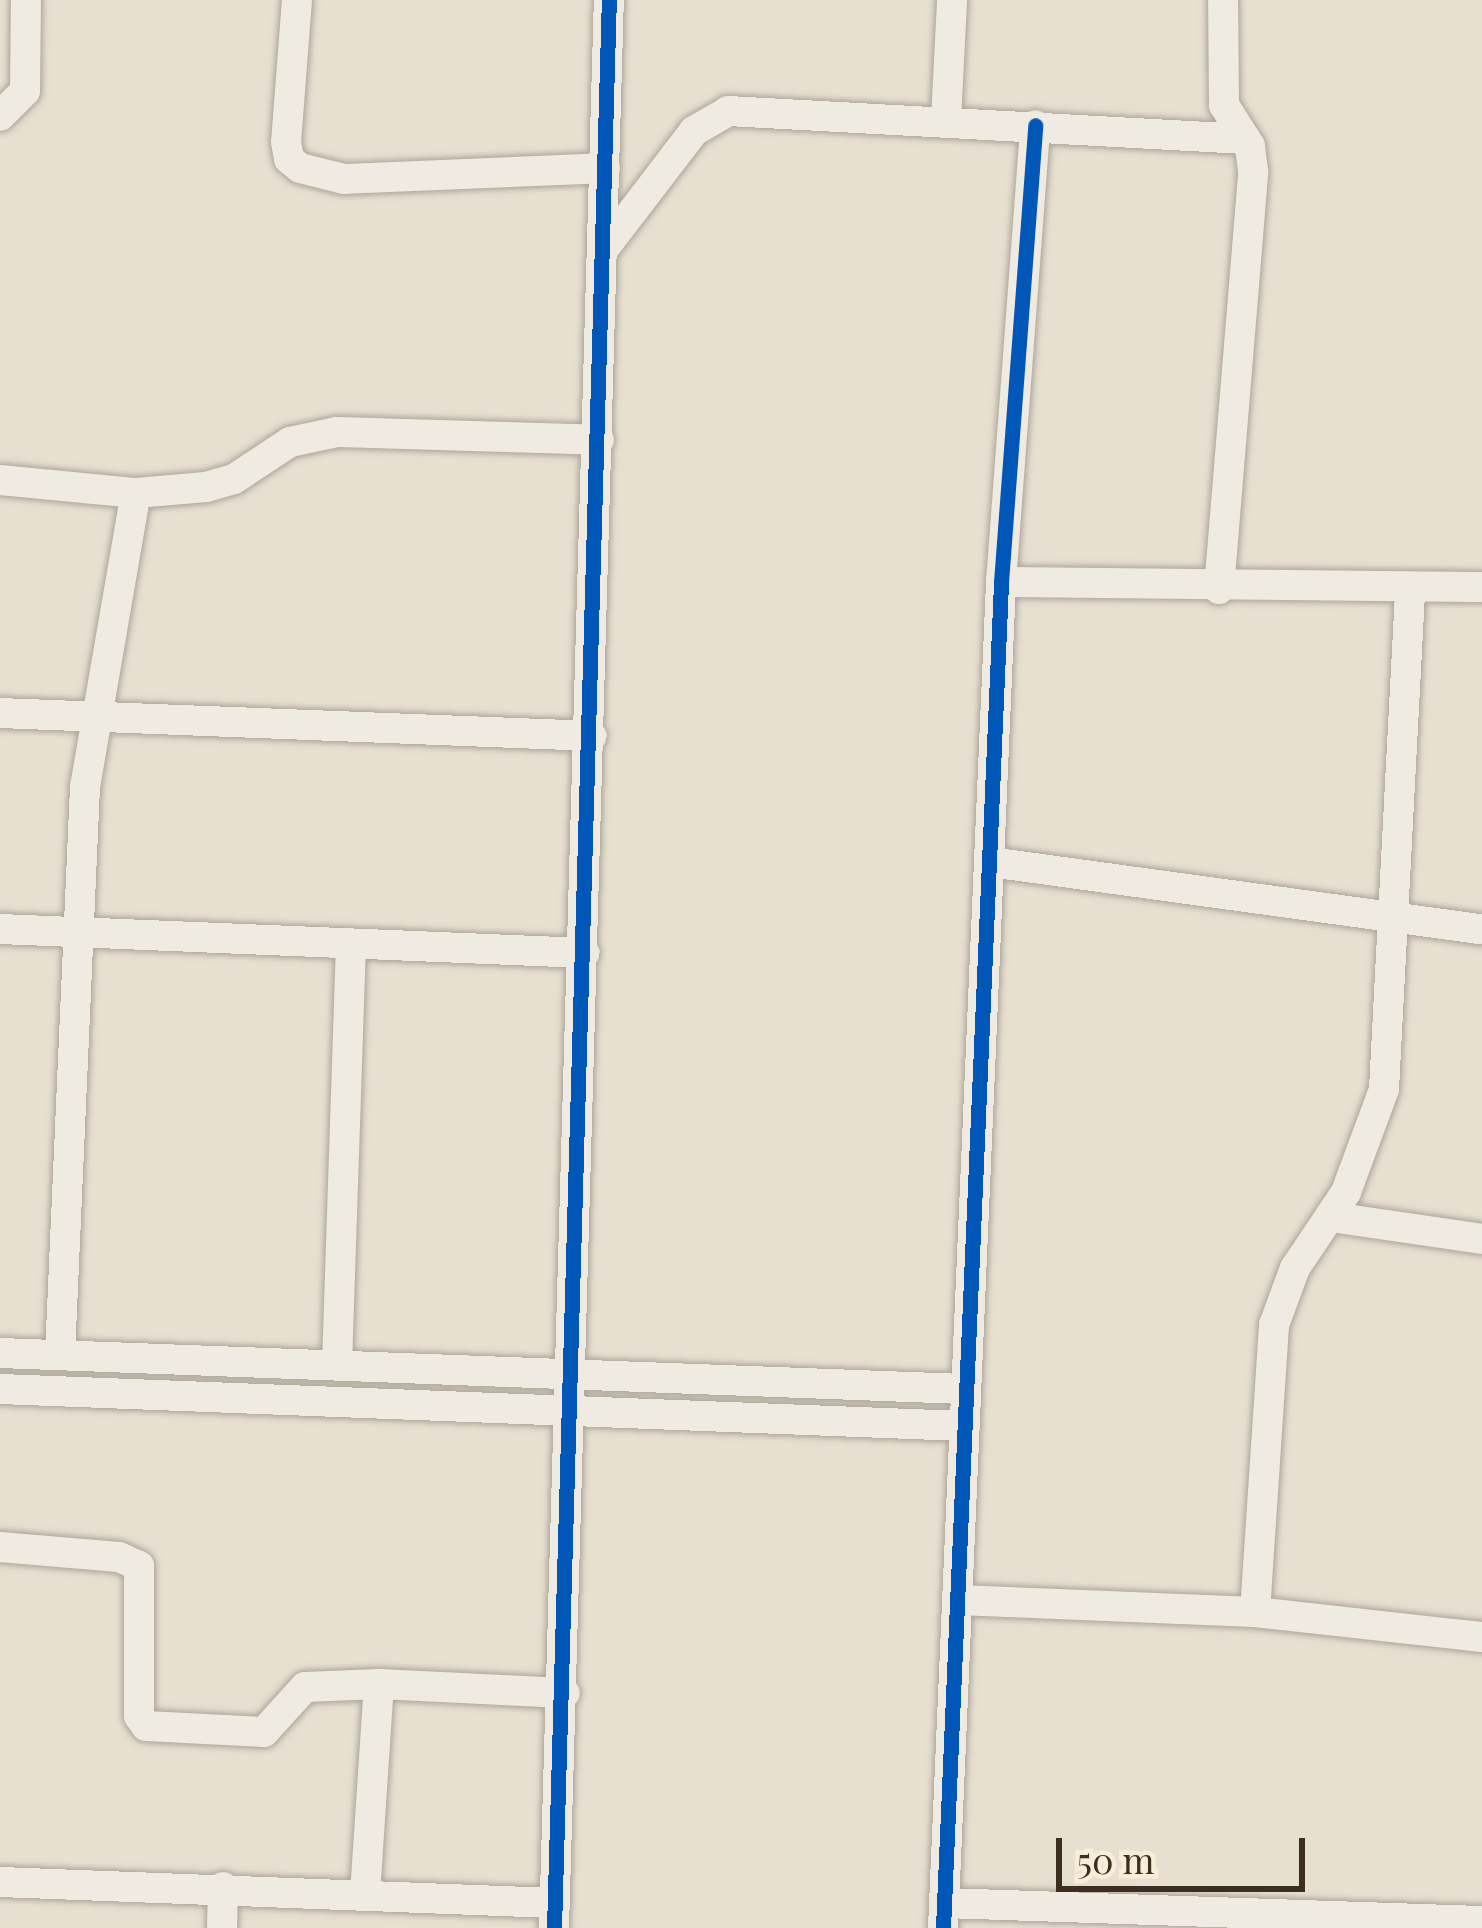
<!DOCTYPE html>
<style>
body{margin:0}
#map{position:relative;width:1482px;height:1928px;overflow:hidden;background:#e7e0d1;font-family:"Playfair Display",serif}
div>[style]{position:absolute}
.roads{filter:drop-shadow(0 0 3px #ada599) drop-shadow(0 0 3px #ada599)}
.minor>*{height:30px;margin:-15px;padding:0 15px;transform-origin:15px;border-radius:15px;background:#efebe3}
.cycleway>*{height:15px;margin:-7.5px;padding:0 7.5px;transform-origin:7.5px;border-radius:7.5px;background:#0057b8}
span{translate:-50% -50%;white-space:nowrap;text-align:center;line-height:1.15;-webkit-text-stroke:10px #f7eed8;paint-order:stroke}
.scale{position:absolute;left:1056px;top:1838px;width:249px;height:54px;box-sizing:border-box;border:6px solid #3d2e20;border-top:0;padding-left:15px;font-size:36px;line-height:42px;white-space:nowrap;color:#3d2e20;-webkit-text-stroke:9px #f7eed8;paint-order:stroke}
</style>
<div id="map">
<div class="roads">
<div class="minor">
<i style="left:297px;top:0;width:142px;rotate:94.4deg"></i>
<i style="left:286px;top:142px;width:17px;rotate:80deg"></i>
<i style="left:289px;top:159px;width:14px;rotate:39deg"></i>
<i style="left:300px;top:168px;width:45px;rotate:14deg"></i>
<i style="left:344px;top:179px;width:261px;rotate:-2.4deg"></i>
<i style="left:0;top:116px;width:35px;rotate:-45deg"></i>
<i style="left:25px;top:91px;width:91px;rotate:-89.4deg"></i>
<i style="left:946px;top:120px;width:120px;rotate:-87.1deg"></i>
<i style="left:603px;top:250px;width:150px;rotate:-52.6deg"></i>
<i style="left:694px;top:131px;width:39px;rotate:-30deg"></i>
<i style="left:728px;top:111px;width:518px;rotate:3.1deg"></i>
<i style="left:0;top:480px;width:137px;rotate:5.5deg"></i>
<i style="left:136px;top:493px;width:70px;rotate:-4.9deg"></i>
<i style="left:206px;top:487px;width:29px;rotate:-16deg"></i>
<i style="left:234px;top:479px;width:67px;rotate:-33.5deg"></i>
<i style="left:290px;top:442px;width:48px;rotate:-12deg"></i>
<i style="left:337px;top:432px;width:262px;rotate:1.7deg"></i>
<i style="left:1001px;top:582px;width:481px;rotate:0.6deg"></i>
<i style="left:1219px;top:589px;width:419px;rotate:-85.3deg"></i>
<i style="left:1253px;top:171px;width:25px;rotate:-97deg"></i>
<i style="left:1250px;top:146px;width:49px;rotate:-122.4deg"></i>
<i style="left:1224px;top:105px;width:105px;rotate:-90.5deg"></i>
<i style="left:0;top:713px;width:592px;rotate:2.22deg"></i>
<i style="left:990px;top:862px;width:497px;rotate:7.8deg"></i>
<i style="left:0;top:929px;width:585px;rotate:2.35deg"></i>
<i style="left:1332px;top:1217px;width:152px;rotate:8.3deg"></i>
<i style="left:0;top:1353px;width:963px;rotate:2.14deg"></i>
<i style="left:60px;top:1355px;width:569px;rotate:-87.48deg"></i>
<i style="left:85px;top:787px;width:298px;rotate:-80.2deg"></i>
<i style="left:337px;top:1365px;width:421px;rotate:-88.1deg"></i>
<i style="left:0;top:1389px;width:962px;rotate:2.2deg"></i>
<i style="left:0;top:1547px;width:119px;rotate:4.8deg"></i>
<i style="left:119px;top:1557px;width:22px;rotate:24deg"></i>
<i style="left:139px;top:1566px;width:150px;rotate:90deg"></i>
<i style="left:139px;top:1716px;width:12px;rotate:55deg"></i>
<i style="left:146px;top:1726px;width:118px;rotate:2.9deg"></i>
<i style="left:264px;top:1732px;width:61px;rotate:-47.7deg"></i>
<i style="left:305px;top:1687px;width:74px;rotate:-2.3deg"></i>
<i style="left:958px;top:1600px;width:297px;rotate:2.3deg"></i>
<i style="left:1255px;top:1612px;width:228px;rotate:6.3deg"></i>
<i style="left:1255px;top:1612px;width:288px;rotate:-86.2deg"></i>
<i style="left:1274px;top:1325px;width:61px;rotate:-69.8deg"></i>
<i style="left:1295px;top:1268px;width:92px;rotate:-56.1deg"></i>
<i style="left:1346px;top:1192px;width:110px;rotate:-69.7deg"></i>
<i style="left:1384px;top:1089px;width:499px;rotate:-87deg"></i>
<i style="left:0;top:1882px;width:555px;rotate:2.17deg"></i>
<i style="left:365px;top:1894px;width:210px;rotate:-86.2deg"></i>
<i style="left:379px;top:1684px;width:186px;rotate:2.8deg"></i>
<i style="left:944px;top:1903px;width:538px;rotate:1.92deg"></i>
<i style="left:222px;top:1928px;width:41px;rotate:-88.6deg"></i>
<i style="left:554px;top:1928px;width:1929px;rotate:-88.37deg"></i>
<i style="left:943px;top:1928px;width:1347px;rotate:-87.53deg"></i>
<i style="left:1001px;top:582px;width:458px;rotate:-85.7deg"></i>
</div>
</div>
<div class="cycleway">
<i style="left:554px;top:1928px;width:1929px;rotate:-88.37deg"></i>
<i style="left:943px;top:1928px;width:1347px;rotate:-87.53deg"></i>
<i style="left:1001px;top:582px;width:458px;rotate:-85.7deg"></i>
</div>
<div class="scale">50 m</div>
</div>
